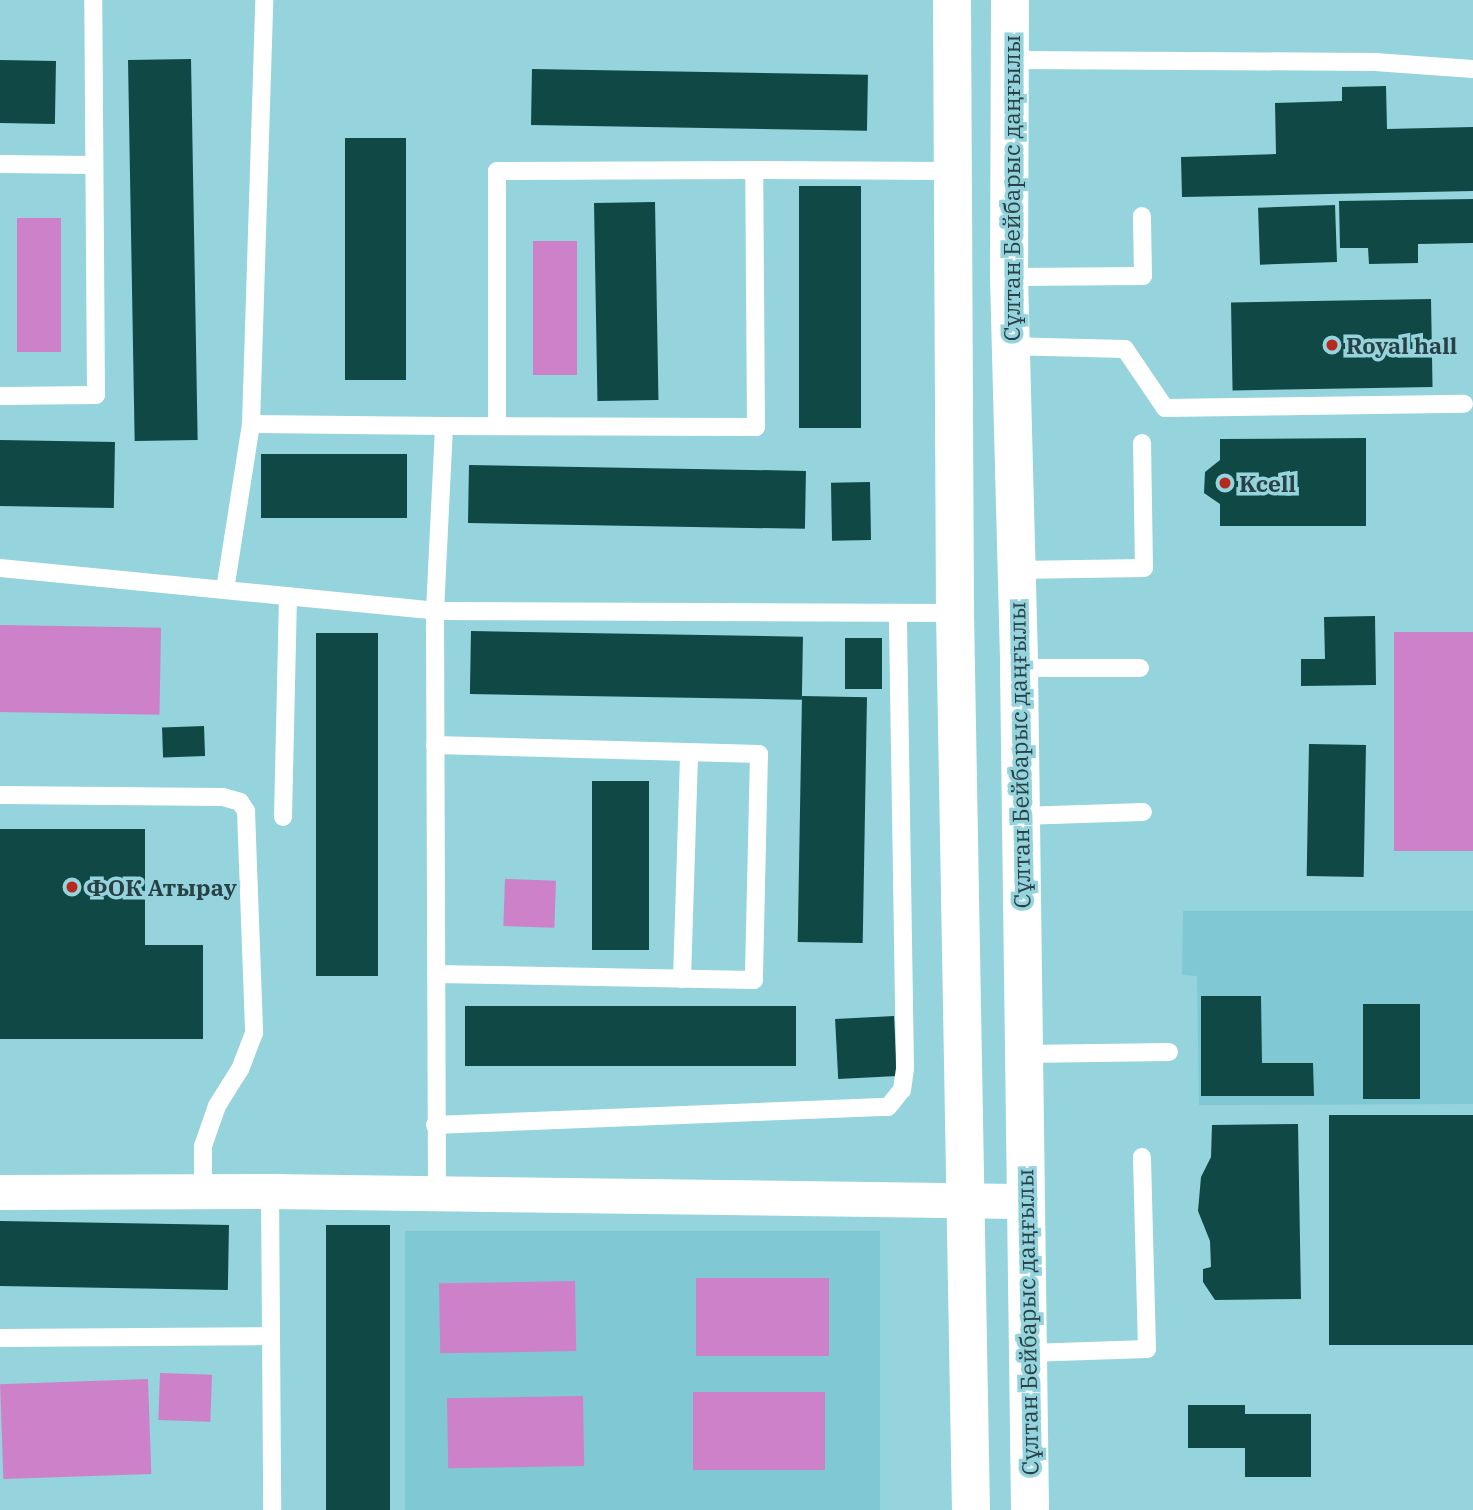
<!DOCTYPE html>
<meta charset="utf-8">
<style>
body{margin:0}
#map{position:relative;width:1473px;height:1510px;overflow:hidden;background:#95d3dd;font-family:"IBM Plex Serif",serif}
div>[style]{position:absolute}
.built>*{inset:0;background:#80c8d4;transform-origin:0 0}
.green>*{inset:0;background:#cc81c8;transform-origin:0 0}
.building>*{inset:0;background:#0f4844;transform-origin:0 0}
.lane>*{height:18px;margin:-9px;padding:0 9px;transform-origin:9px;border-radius:9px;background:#fff}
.street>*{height:35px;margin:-17.5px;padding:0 17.5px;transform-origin:17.5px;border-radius:17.5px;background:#fff}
.primary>*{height:38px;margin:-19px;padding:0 19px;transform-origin:19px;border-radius:19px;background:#fff}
.dots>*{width:19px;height:19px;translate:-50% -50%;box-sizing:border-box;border:4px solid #95d3dd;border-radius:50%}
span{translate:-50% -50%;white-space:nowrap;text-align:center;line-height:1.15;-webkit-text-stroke:7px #95d3dd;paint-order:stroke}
.street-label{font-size:23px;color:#284146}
.poi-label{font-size:23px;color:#284146;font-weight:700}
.left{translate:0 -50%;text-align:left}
</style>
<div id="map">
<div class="built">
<i style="clip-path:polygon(1183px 911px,1473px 911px,1473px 1104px,1199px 1105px,1197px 976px,1182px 975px)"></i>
<i style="left:880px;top:1231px;width:279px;height:475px;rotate:90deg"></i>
</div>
<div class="green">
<i style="left:17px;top:218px;width:44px;height:134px"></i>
<i style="left:533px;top:241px;width:44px;height:134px"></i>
<i style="left:0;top:625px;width:161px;height:87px;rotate:1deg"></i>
<i style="left:1394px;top:632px;width:79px;height:219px"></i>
<i style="left:505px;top:879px;width:51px;height:47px;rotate:2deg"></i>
<i style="left:696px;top:1278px;width:133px;height:78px"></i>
<i style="left:575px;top:1281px;width:70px;height:136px;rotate:89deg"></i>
<i style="left:160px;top:1373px;width:52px;height:47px;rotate:2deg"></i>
<i style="left:148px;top:1379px;width:95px;height:148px;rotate:88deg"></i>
<i style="left:693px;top:1392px;width:132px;height:78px"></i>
<i style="left:583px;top:1396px;width:70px;height:136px;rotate:89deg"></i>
</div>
<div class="building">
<i style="left:191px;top:59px;width:381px;height:63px;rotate:89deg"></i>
<i style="left:0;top:60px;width:56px;height:63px;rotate:1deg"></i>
<i style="left:532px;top:69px;width:336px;height:56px;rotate:1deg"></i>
<i style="clip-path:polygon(1386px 86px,1387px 129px,1473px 127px,1473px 191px,1182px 197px,1181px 157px,1276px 154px,1275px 103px,1342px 101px,1342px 87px)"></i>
<i style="left:345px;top:138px;width:61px;height:242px"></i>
<i style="left:799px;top:186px;width:62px;height:242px"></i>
<i style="clip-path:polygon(1473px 199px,1473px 243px,1418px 244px,1418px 263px,1369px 264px,1368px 248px,1340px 248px,1339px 201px)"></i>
<i style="left:655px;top:202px;width:198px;height:61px;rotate:89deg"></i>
<i style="left:1335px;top:205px;width:57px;height:77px;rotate:88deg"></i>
<i style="left:1431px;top:299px;width:88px;height:200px;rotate:89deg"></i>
<i style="clip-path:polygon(1366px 438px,1366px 526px,1220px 526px,1220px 504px,1204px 493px,1205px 472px,1220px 460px,1220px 439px)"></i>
<i style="left:0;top:440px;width:115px;height:66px;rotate:1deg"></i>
<i style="left:407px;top:454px;width:64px;height:146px;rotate:90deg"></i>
<i style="left:469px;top:465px;width:337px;height:58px;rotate:1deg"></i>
<i style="left:870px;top:482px;width:58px;height:39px;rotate:89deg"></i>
<i style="clip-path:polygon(1375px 616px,1376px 685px,1301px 686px,1301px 659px,1325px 659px,1324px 617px)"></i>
<i style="left:471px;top:631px;width:332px;height:63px;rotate:1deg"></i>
<i style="left:316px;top:633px;width:62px;height:343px"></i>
<i style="left:845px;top:638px;width:37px;height:51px"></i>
<i style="left:802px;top:696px;width:65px;height:246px;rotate:1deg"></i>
<i style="left:204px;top:726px;width:30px;height:42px;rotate:88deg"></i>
<i style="left:1309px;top:744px;width:57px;height:132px;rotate:1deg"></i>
<i style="left:592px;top:781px;width:57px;height:169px"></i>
<i style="clip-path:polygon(0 829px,145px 829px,145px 945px,203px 945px,203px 1039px,0 1039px)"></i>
<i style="clip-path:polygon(1201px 996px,1261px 996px,1262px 1063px,1313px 1063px,1314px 1096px,1201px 1096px)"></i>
<i style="left:1363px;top:1004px;width:57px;height:95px"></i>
<i style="left:465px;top:1006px;width:331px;height:60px"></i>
<i style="left:894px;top:1016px;width:60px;height:59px;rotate:87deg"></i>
<i style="left:1329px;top:1115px;width:144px;height:230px"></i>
<i style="clip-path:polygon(1298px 1124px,1301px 1299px,1215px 1300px,1203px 1282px,1203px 1269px,1211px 1267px,1210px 1241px,1198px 1211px,1201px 1177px,1211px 1157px,1212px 1125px)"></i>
<i style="left:0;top:1221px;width:229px;height:65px;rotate:1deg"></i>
<i style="left:326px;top:1225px;width:64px;height:285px"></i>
<i style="clip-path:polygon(1188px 1405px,1245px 1405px,1245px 1414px,1311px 1414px,1311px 1477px,1245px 1477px,1245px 1448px,1188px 1448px)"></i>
</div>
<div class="lane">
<i style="left:1009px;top:60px;width:366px;rotate:0.3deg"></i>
<i style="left:1375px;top:62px;width:98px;rotate:4.1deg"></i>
<i style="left:0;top:164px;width:94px;rotate:0.6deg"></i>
<i style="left:1009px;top:277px;width:134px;rotate:-0.4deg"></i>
<i style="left:1143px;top:276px;width:60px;rotate:-91deg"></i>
<i style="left:1011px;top:346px;width:114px;rotate:1.5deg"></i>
<i style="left:1125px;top:349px;width:71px;rotate:55.9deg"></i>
<i style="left:1165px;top:408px;width:299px;rotate:-0.8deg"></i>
<i style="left:0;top:396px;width:96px;rotate:-0.6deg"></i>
<i style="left:96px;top:395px;width:395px;rotate:-90.4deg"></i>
<i style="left:251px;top:424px;width:193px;rotate:0.6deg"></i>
<i style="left:497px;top:426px;width:255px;rotate:-90deg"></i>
<i style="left:497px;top:171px;width:257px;rotate:-0.2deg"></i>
<i style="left:0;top:568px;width:437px;rotate:5.6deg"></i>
<i style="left:435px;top:611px;width:520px;rotate:0.22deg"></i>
<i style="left:1014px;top:570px;width:130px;rotate:-0.9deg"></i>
<i style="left:1144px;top:568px;width:125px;rotate:-90.9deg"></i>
<i style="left:225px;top:590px;width:168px;rotate:-81.1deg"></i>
<i style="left:251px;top:424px;width:424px;rotate:-88.2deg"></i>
<i style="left:1019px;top:668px;width:121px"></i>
<i style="left:435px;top:745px;width:324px;rotate:1.6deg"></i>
<i style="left:759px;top:754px;width:226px;rotate:91.3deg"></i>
<i style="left:754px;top:980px;width:318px;rotate:-178.9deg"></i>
<i style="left:0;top:795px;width:223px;rotate:0.5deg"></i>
<i style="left:223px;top:797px;width:18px;rotate:16deg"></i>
<i style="left:240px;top:802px;width:11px;rotate:56deg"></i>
<i style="left:246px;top:811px;width:222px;rotate:87.9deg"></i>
<i style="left:254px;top:1033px;width:39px;rotate:111deg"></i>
<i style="left:240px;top:1069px;width:44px;rotate:121.9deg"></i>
<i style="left:217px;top:1106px;width:42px;rotate:109.3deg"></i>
<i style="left:203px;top:1146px;width:46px;rotate:90deg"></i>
<i style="left:1021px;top:816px;width:122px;rotate:-1.9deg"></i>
<i style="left:283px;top:817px;width:221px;rotate:-88.7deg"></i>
<i style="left:682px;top:979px;width:227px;rotate:-88.2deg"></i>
<i style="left:1024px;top:1054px;width:145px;rotate:-0.8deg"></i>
<i style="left:435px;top:1125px;width:453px;rotate:-2.3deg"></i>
<i style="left:888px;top:1107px;width:22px;rotate:-51deg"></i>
<i style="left:902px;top:1090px;width:22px;rotate:-82deg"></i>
<i style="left:905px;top:1068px;width:455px;rotate:-90.9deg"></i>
<i style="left:270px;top:1191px;width:319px;rotate:89.6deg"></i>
<i style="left:437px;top:1194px;width:583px;rotate:-90.2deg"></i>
<i style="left:435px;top:611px;width:185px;rotate:-87.2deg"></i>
<i style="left:444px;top:426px;width:312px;rotate:0.2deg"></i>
<i style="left:756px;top:427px;width:257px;rotate:-90.4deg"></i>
<i style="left:754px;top:170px;width:199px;rotate:0.3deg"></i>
<i style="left:0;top:1338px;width:271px;rotate:-0.4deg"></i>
<i style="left:1028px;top:1353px;width:119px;rotate:-1.9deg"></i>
<i style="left:1147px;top:1349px;width:192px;rotate:-91.5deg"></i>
</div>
<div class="street">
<i style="left:0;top:1192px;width:270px;rotate:-0.2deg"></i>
<i style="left:270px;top:1191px;width:756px;rotate:0.76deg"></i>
</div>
<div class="primary">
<i style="left:952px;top:0;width:613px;rotate:89.72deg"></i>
<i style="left:955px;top:613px;width:897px;rotate:88.98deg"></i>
<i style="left:1010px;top:0;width:277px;rotate:90.2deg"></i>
<i style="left:1009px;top:277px;width:391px;rotate:88.5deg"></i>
<i style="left:1019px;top:668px;width:842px;rotate:89.25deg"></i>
</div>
<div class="dots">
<i style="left:1332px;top:345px;background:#b7281f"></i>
<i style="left:1225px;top:483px;background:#b7281f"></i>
<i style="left:72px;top:887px;background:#b7281f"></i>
</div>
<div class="street-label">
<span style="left:1011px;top:188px;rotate:-90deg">Сұлтан Бейбарыс даңғылы</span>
<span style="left:1019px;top:755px;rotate:-91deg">Сұлтан Бейбарыс даңғылы</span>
<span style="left:1027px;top:1322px;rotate:-91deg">Сұлтан Бейбарыс даңғылы</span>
</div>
<div class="poi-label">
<span class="left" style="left:1346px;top:345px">Royal hall</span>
<span class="left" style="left:1239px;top:483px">Kcell</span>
<span class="left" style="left:86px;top:887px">ФОК Атырау</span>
</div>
</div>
